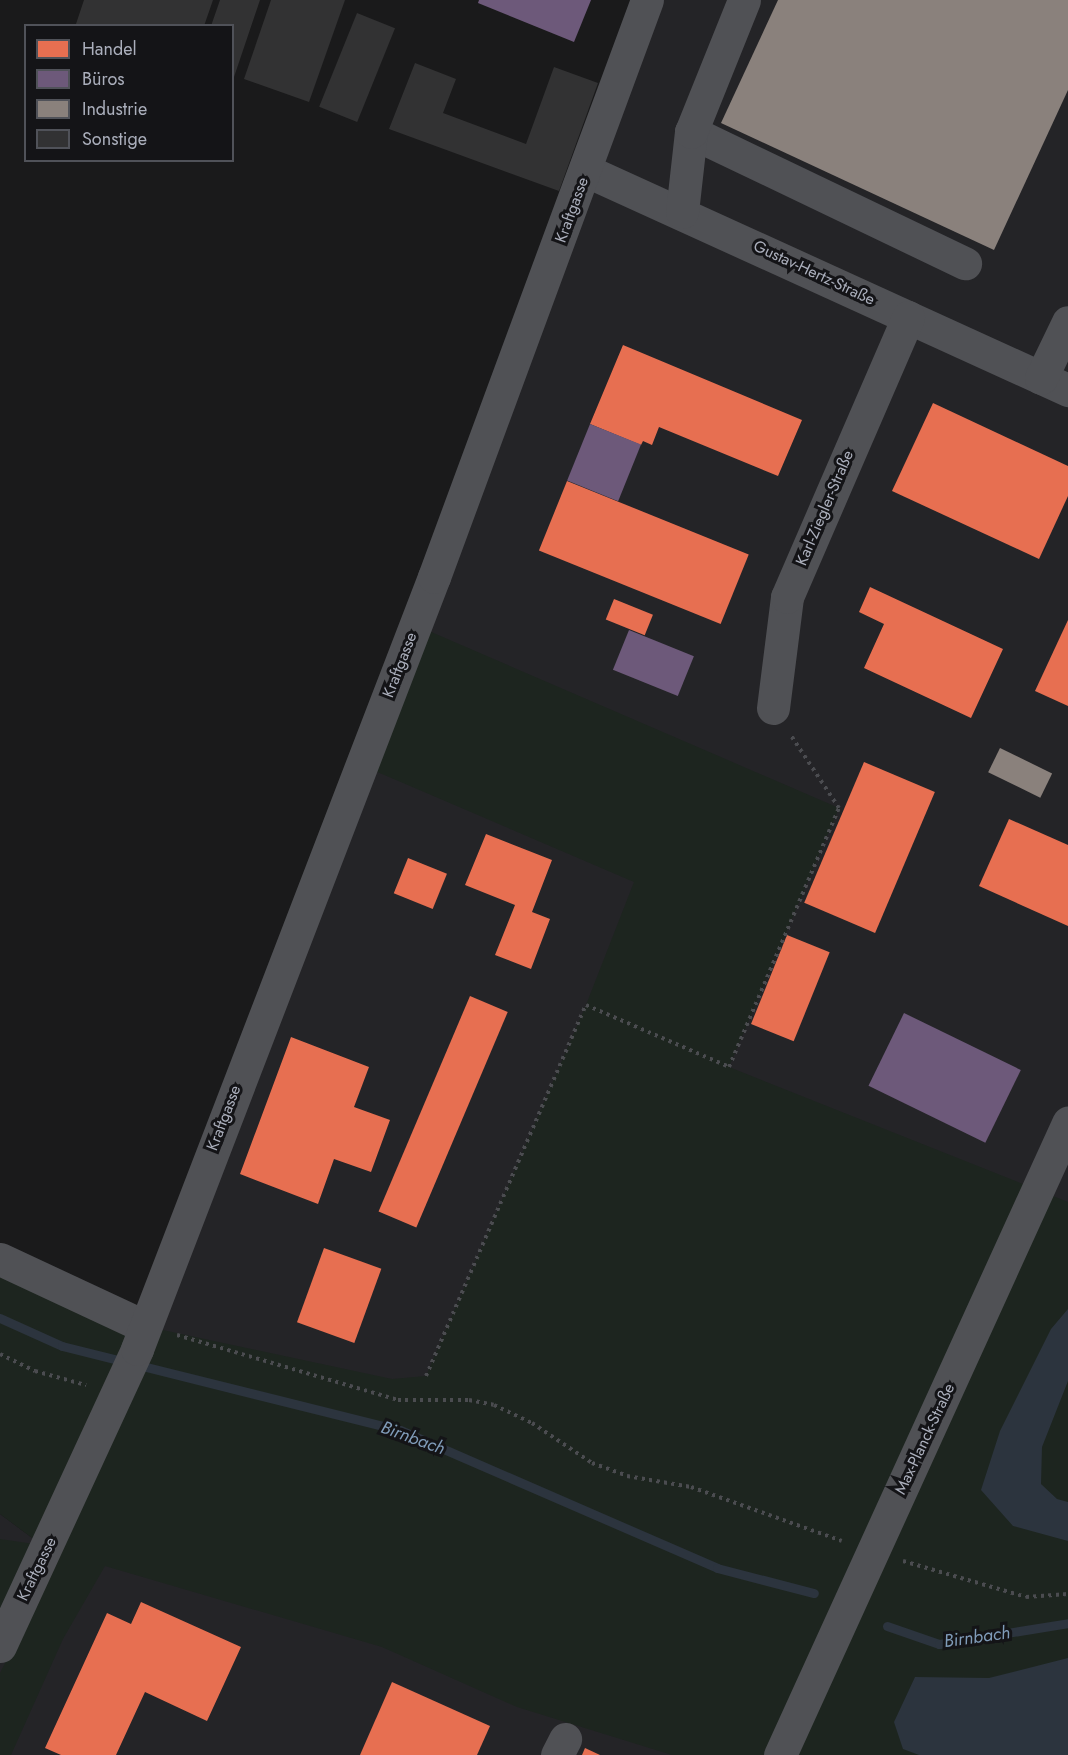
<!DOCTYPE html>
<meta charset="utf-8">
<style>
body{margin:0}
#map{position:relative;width:1068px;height:1755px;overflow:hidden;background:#1a1a1b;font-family:Jost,sans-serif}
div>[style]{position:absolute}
.built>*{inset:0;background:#242427}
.green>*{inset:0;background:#1d251f}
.water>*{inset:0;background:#2c343e}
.shops>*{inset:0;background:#e76f51;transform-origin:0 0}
.offices>*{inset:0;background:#6d597a;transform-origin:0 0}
.industry>*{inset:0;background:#8a817c;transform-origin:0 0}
.stream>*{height:9px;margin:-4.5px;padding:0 4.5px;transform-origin:4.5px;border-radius:4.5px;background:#2c343e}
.building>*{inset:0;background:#323233;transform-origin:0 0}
.path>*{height:4px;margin-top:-2px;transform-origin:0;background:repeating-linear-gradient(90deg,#4b4c50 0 3px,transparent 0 7.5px)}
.minor>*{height:33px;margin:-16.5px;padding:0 16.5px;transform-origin:16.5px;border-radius:16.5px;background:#505155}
span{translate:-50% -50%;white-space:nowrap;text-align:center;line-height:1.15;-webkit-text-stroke:6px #141417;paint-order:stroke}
.street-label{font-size:16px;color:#abafbc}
.water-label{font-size:18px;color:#809cb9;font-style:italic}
.legend{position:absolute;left:24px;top:24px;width:210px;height:138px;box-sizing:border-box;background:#141417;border:2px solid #505259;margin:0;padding:8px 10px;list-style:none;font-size:18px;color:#abafbc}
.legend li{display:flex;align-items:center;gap:12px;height:30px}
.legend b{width:30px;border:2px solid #505259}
</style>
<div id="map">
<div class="built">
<i style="clip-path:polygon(647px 0,1068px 0,1068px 1755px,0 1755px,0 1514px,47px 1549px)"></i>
</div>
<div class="green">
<i style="clip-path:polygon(415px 625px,839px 808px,729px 1067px,1068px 1202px,1068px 1755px,672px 1755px,517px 1707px,382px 1647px,105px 1566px,63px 1639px,11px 1755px,0 1755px,0 1673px,32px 1611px,47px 1549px,0 1514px,0 1259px,144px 1326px,392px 1379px,426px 1376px,586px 1005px,634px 882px,361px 765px)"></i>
<i style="clip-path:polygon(0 1539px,34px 1544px,0 1617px)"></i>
</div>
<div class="water">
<i style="clip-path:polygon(1068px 1309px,1068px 1381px,1042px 1447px,1041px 1484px,1057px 1499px,1068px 1502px,1068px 1541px,1013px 1526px,981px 1490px,1000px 1431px,1051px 1329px)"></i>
<i style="clip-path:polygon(1068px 1658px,1068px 1755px,919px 1755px,903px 1749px,894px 1722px,915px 1677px,989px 1678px)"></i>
</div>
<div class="shops">
<i style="clip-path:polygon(623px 345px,802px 420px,778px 476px,659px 427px,652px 445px,643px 441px,641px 445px,590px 424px)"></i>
<i style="clip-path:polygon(933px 403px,1068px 466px,1068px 496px,1039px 559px,892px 491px)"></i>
<i style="left:567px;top:481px;width:196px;height:75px;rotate:22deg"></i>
<i style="clip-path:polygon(870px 587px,1003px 649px,971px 718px,864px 668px,884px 624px,859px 612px)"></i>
<i style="left:614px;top:599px;width:42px;height:22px;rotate:22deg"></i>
<i style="clip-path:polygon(1068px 620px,1068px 706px,1035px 691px)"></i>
<i style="left:864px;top:762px;width:77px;height:153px;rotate:23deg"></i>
<i style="clip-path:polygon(1009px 819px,1068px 845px,1068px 926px,979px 886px)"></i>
<i style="clip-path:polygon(486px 834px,552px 860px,532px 912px,550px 919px,531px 969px,495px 955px,515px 905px,465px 885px)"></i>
<i style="left:408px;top:858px;width:42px;height:38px;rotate:22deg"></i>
<i style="left:787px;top:935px;width:46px;height:96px;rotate:22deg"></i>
<i style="left:470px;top:996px;width:41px;height:234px;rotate:23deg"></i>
<i style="clip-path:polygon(291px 1037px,369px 1067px,354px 1107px,390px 1120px,371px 1172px,334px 1159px,318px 1204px,240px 1174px)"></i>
<i style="left:324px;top:1248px;width:61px;height:79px;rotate:20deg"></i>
<i style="clip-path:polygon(141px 1602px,241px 1647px,207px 1721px,145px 1692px,116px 1755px,61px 1755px,45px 1748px,107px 1613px,131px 1624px)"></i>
<i style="clip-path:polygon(392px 1682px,490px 1726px,477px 1755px,360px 1755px)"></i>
<i style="clip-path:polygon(585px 1748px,600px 1755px,582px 1755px)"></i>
</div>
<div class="offices">
<i style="clip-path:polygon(479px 0,591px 0,574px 42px,478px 3px)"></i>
<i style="left:590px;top:424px;width:55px;height:61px;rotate:22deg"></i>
<i style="left:629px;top:630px;width:70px;height:43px;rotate:22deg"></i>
<i style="left:904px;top:1013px;width:130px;height:81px;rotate:26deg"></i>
</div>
<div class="industry">
<i style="clip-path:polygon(778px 0,1068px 0,1068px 90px,994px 250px,721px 123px)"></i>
<i style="left:1000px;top:748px;width:58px;height:27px;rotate:26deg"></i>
</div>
<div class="stream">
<i style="left:0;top:1318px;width:68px;rotate:24.3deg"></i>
<i style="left:62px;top:1346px;width:348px;rotate:14deg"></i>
<i style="left:400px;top:1430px;width:346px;rotate:23.5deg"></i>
<i style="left:717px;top:1568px;width:100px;rotate:14.5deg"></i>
<i style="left:887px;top:1626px;width:55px;rotate:19.1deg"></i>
<i style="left:939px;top:1644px;width:131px;rotate:-9.2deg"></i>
</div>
<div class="building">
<i style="clip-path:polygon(84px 0,213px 0,204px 26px,80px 26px,76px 24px)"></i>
<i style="clip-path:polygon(220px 0,260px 0,233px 80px,232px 26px,211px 26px)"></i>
<i style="clip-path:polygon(271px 0,345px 0,309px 102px,244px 79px)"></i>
<i style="left:357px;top:13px;width:41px;height:101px;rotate:22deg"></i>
<i style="clip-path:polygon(415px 63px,456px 79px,443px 113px,526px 144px,554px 67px,598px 83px,559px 191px,389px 129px)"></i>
</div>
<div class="path">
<i style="left:177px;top:1335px;width:230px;rotate:16.4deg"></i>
<i style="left:398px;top:1400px;width:71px"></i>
<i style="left:469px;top:1400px;width:25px;rotate:11deg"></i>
<i style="left:494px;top:1405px;width:42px;rotate:25.3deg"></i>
<i style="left:532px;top:1423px;width:72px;rotate:33.7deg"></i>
<i style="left:592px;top:1463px;width:37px;rotate:20deg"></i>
<i style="left:627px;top:1476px;width:65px;rotate:9.8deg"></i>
<i style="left:691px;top:1487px;width:160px;rotate:19.7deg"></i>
<i style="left:0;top:1354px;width:39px;rotate:26deg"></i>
<i style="left:35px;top:1371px;width:53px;rotate:15.4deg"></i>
<i style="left:426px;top:1376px;width:404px;rotate:-66.7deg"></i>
<i style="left:586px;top:1005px;width:156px;rotate:23.4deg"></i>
<i style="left:729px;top:1067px;width:281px;rotate:-67deg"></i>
<i style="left:839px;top:808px;width:89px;rotate:-123.5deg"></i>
<i style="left:903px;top:1561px;width:128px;rotate:16.3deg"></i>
<i style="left:1026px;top:1597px;width:42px;rotate:-4.1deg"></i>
</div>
<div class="minor">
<i style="left:691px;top:132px;width:304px;rotate:25.6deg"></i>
<i style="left:587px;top:171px;width:529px;rotate:24.48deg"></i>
<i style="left:682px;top:212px;width:81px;rotate:-83.6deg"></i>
<i style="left:691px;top:132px;width:142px;rotate:-68.1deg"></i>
<i style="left:1041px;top:378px;width:62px;rotate:-64.3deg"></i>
<i style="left:773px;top:708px;width:112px;rotate:-82.8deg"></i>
<i style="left:787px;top:597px;width:305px;rotate:-66.6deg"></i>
<i style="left:0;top:1259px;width:159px;rotate:25deg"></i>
<i style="left:0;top:1646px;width:327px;rotate:-65.2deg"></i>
<i style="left:137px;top:1349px;width:827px;rotate:-68.96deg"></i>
<i style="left:434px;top:577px;width:615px;rotate:-69.74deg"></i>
<i style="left:557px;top:1755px;width:18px;rotate:-63deg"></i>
<i style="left:780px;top:1755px;width:695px;rotate:-65.5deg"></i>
</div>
<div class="street-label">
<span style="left:572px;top:210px;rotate:-70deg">Kraftgasse</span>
<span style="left:814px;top:273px;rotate:25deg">Gustav-Hertz-Straße</span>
<span style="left:825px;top:508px;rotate:-67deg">Karl-Ziegler-Straße</span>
<span style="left:400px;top:665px;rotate:-69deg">Kraftgasse</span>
<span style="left:224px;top:1118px;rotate:-69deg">Kraftgasse</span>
<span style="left:925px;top:1439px;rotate:-65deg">Max-Planck-Straße</span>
<span style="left:37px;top:1569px;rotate:-64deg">Kraftgasse</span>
</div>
<div class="water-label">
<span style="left:413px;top:1438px;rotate:20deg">Birnbach</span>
<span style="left:977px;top:1637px;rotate:-8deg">Birnbach</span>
</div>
<ul class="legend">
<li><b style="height:16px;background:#e76f51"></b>Handel</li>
<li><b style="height:16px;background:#6d597a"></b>Büros</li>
<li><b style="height:16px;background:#8a817c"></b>Industrie</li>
<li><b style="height:16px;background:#323233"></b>Sonstige</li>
</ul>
</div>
